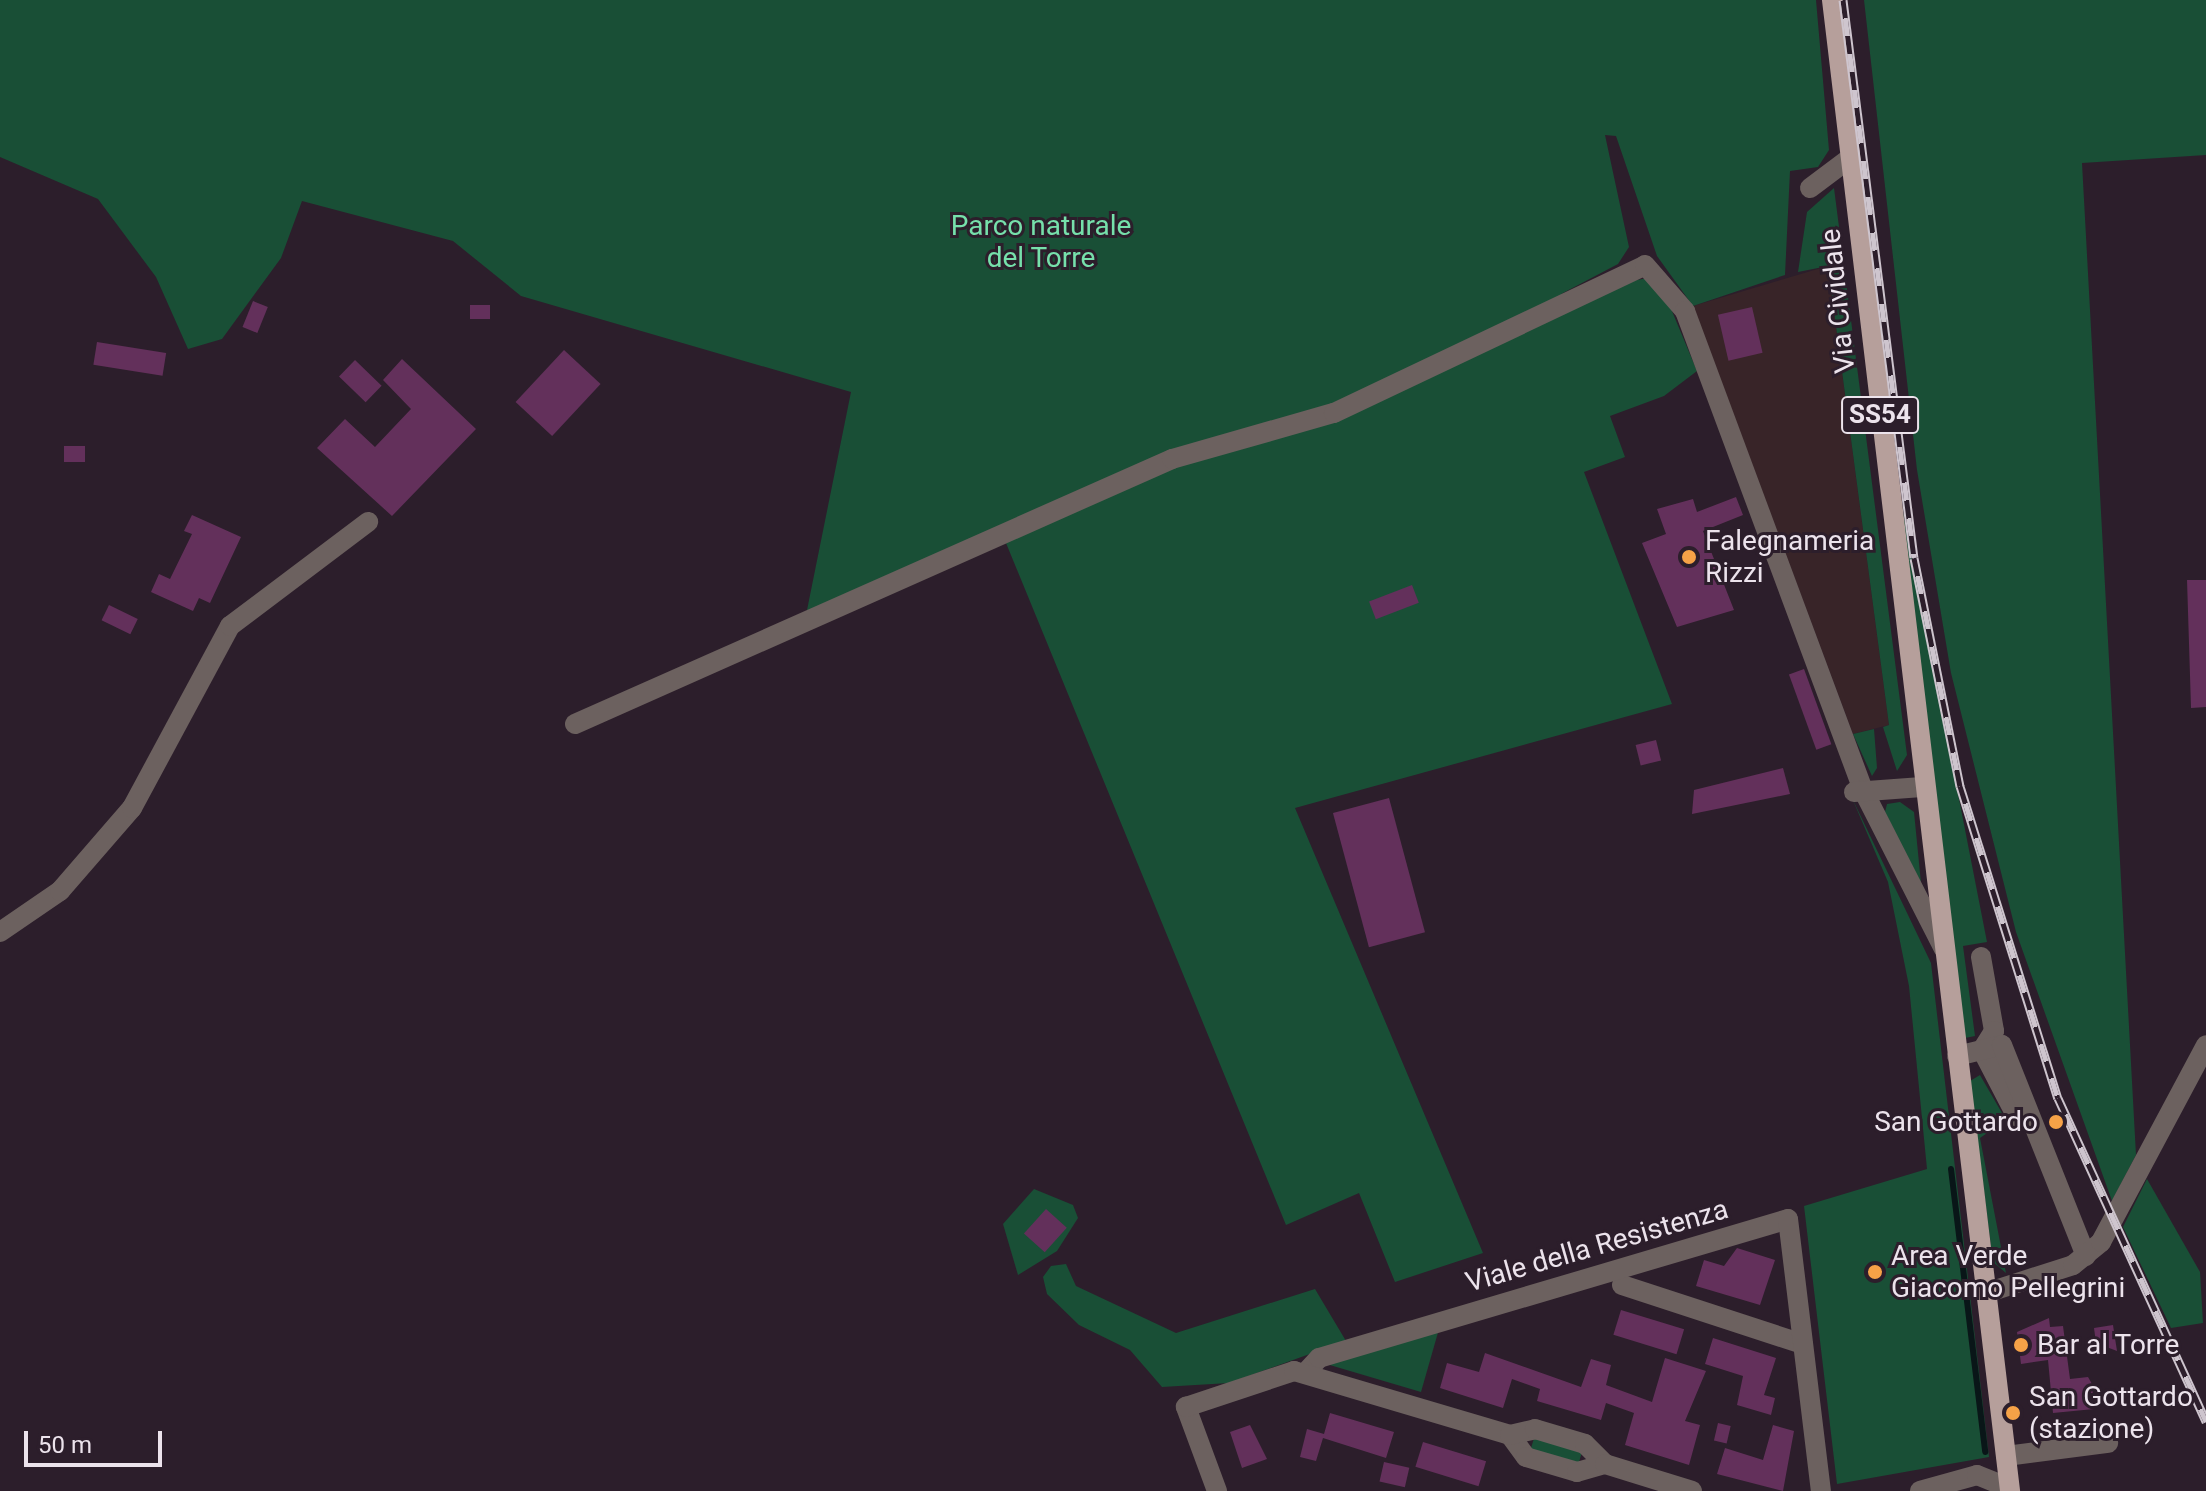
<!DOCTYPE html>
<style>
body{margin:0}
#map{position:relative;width:2206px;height:1491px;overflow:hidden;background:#2c1e2b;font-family:Roboto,sans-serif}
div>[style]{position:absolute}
.commercial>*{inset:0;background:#382428}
.green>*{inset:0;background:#194f36;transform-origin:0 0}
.stream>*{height:6px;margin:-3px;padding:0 3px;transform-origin:3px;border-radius:3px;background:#091618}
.building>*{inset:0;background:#63305b;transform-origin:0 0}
.minor>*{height:20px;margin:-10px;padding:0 10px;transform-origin:10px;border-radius:10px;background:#6c615f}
.major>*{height:20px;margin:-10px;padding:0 10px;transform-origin:10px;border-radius:10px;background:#b69f9b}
.rail>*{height:9px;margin-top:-4.5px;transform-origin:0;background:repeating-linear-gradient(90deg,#2c1e2b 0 18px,#cec5ce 0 36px);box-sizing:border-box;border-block:2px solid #cec5ce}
.dots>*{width:22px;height:22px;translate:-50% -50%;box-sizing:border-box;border:4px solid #2c1e2b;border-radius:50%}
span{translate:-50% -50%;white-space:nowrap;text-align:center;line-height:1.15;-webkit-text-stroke:6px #2c1e2b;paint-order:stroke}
.shield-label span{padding:2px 6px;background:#2c1e2b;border:2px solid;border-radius:6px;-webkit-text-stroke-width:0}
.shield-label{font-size:26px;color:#ece3ec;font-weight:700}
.park-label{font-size:28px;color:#76e0ab}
.street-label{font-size:28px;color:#ece3ec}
.poi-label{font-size:28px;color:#ece3ec}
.left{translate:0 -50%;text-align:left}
.right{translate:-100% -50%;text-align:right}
.scale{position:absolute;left:24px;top:1431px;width:138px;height:36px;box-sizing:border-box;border:4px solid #ece3ec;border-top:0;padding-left:10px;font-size:24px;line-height:28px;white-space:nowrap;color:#ece3ec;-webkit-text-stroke:6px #2c1e2b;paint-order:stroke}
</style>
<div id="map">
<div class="commercial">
<i style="clip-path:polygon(1828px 266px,1889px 725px,1853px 734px,1693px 306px)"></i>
</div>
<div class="green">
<i style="clip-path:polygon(0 0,1816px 0,1829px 150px,1818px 167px,1790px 171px,1785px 275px,1693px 306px,1657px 256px,1616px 136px,1605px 135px,1629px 247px,1618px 264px,1561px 294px,1648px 278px,1664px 292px,1697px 371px,1664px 396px,1610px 416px,1625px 457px,1584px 472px,1672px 704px,1295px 808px,1483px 1253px,1395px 1282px,1359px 1193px,1286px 1225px,1006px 543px,804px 625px,851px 392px,521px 296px,453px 241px,302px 201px,281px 258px,222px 339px,188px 349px,156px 277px,98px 199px,0 157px)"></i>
<i style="clip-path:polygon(1864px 0,2206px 0,2206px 155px,2082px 163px,2136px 1155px,2112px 1201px,2016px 932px,1951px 673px,1917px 470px)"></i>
<i style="clip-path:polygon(1834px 188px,1907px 755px,1897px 771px,1883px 727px,1889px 725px,1828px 266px,1798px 272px,1807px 212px)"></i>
<i style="clip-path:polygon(1897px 482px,1987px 942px,1963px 946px,1975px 1036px,1965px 1038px)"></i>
<i style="clip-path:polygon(1874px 729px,1877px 768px,1872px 776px,1853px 734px)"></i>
<i style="clip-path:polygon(1852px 798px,1931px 963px,1989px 1457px,1837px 1484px,1804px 1206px,1927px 1169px,1909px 986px,1888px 882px)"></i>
<i style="clip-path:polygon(1900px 802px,1914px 812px,1921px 883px,1885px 812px,1887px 804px)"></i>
<i style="clip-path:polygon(1980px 1075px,2006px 1120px,1980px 1138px,2006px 1273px,1993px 1262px,1970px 1081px)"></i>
<i style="clip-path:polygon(2147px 1179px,2200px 1272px,2203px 1323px,2171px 1328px,2123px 1227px)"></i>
<i style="clip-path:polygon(1034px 1189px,1073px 1205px,1078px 1218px,1057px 1251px,1018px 1275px,1003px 1224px)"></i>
<i style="clip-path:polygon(1066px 1264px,1076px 1286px,1176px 1333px,1315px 1289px,1346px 1341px,1229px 1383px,1162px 1387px,1130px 1350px,1079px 1325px,1047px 1294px,1043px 1277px,1051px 1266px)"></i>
<i style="clip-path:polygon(1439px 1329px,1421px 1392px,1323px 1363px)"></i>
<i style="left:1535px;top:1435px;width:50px;height:18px;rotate:17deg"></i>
</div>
<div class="stream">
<i style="left:1951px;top:1169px;width:285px;rotate:83.1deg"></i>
</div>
<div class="building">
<i style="left:253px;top:301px;width:16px;height:28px;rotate:22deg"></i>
<i style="left:470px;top:305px;width:20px;height:14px"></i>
<i style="left:1752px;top:307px;width:47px;height:35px;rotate:77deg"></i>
<i style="left:97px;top:342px;width:70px;height:23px;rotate:9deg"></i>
<i style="left:564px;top:350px;width:50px;height:71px;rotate:43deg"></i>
<i style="clip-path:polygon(402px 359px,476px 429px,392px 516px,317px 448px,345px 419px,375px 447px,411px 409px,383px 380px)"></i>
<i style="left:355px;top:360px;width:37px;height:23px;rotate:44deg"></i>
<i style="left:85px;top:446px;width:16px;height:21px;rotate:90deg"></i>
<i style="clip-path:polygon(1736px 497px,1743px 515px,1703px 531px,1734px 610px,1677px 627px,1642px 543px,1666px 534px,1657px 509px,1693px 499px,1697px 512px)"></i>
<i style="clip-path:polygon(192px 515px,241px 537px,210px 603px,199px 598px,193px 611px,151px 592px,159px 574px,170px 579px,192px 534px,184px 531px)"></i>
<i style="clip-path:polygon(2187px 580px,2206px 580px,2206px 707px,2191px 708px)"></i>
<i style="left:1412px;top:585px;width:19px;height:46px;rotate:69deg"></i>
<i style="left:109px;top:605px;width:32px;height:17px;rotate:26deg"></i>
<i style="left:1804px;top:669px;width:80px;height:16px;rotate:70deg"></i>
<i style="left:1656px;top:740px;width:21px;height:21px;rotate:76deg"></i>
<i style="clip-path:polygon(1783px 768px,1790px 794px,1692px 814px,1694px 790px)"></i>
<i style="left:1389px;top:798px;width:139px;height:58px;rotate:75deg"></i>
<i style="left:1046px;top:1209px;width:28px;height:33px;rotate:42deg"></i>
<i style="clip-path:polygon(1737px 1248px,1775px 1260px,1760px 1305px,1696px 1286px,1704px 1260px,1724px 1266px)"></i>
<i style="left:1621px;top:1310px;width:66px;height:26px;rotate:17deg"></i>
<i style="clip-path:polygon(2049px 1318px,2050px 1327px,2063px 1326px,2070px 1379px,2088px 1377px,2092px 1384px,2094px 1409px,2053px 1413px,2048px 1360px,2021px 1364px,2017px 1332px)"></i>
<i style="clip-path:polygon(2113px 1325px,2117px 1351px,2096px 1343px,2094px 1328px)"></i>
<i style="clip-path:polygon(1713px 1338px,1776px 1358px,1764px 1395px,1775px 1398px,1771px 1415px,1737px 1405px,1743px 1376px,1705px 1364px)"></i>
<i style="clip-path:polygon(1485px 1353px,1581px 1387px,1591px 1359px,1611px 1365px,1606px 1385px,1652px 1402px,1665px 1358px,1706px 1371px,1685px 1421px,1700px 1425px,1689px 1465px,1625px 1445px,1634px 1413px,1606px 1403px,1601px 1420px,1537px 1401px,1540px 1389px,1512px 1379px,1503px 1408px,1440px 1388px,1447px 1363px,1479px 1372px)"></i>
<i style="clip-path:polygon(1330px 1413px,1394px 1432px,1386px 1458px,1323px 1438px,1316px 1461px,1300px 1457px,1307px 1429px,1324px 1434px)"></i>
<i style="left:1718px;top:1423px;width:13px;height:18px;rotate:13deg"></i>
<i style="clip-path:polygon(1250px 1425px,1267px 1459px,1242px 1468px,1230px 1432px)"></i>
<i style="clip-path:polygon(1773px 1425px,1794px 1431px,1783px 1491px,1717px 1474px,1725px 1448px,1763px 1460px)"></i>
<i style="left:1423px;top:1442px;width:66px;height:26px;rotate:17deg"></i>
<i style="left:1384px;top:1462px;width:26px;height:20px;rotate:13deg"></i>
</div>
<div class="minor">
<i style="left:1810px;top:188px;width:50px;rotate:-36.9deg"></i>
<i style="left:575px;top:724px;width:653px;rotate:-23.94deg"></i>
<i style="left:1172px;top:459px;width:168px;rotate:-15.9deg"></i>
<i style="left:1334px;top:413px;width:344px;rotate:-25.4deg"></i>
<i style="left:1645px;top:265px;width:61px;rotate:49deg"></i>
<i style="left:1685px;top:311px;width:511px;rotate:69.61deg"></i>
<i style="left:1863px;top:790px;width:178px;rotate:63deg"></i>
<i style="left:1854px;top:792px;width:68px;rotate:-4.2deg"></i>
<i style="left:0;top:932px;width:73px;rotate:-34.3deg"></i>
<i style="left:60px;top:891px;width:110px;rotate:-49.1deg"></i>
<i style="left:132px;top:808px;width:207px;rotate:-61.7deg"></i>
<i style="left:230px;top:626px;width:173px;rotate:-37deg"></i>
<i style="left:1981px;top:957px;width:75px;rotate:80deg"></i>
<i style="left:1994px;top:1031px;width:22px;rotate:122deg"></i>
<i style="left:1982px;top:1050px;width:80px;rotate:62.5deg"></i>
<i style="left:1957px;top:1056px;width:46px;rotate:-13.7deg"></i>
<i style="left:2002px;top:1045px;width:227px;rotate:68.3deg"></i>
<i style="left:1622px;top:1285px;width:190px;rotate:18.1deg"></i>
<i style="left:1986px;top:1293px;width:91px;rotate:-17.8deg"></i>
<i style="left:2073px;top:1265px;width:36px;rotate:-39deg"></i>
<i style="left:2101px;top:1242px;width:223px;rotate:-61.9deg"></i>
<i style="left:1306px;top:1372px;width:19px;rotate:-47deg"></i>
<i style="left:1319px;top:1358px;width:489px;rotate:-16.5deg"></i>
<i style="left:1788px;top:1219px;width:274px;rotate:83.1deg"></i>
<i style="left:1510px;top:1435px;width:27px;rotate:54deg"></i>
<i style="left:1526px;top:1457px;width:53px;rotate:16.4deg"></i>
<i style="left:1577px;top:1472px;width:29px;rotate:-16deg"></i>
<i style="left:2006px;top:1456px;width:103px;rotate:-7.3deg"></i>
<i style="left:1217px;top:1491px;width:90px;rotate:-110.3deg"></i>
<i style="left:1186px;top:1407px;width:114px;rotate:-18.4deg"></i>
<i style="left:1294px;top:1371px;width:225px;rotate:16.5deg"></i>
<i style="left:1510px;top:1435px;width:26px;rotate:-13deg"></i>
<i style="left:1535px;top:1429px;width:52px;rotate:16.7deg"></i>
<i style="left:1585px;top:1444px;width:28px;rotate:45deg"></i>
<i style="left:1605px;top:1464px;width:91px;rotate:17.2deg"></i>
<i style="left:1920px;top:1491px;width:59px;rotate:-15.7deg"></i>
<i style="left:1977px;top:1475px;width:27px;rotate:22deg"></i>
</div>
<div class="major">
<i style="left:1832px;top:0;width:1502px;rotate:83.19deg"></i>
</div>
<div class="rail">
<i style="left:1843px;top:0;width:562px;rotate:82.75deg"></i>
<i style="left:1914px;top:558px;width:233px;rotate:78.6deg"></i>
<i style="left:1960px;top:786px;width:327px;rotate:72.6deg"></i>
<i style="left:2058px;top:1098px;width:356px;rotate:65.4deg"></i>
</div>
<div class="dots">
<i style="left:1689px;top:557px;background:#f6a247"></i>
<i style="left:2056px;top:1122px;background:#f6a247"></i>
<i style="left:1875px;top:1272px;background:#f6a247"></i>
<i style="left:2021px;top:1345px;background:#f6a247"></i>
<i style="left:2013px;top:1413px;background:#f6a247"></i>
</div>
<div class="shield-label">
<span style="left:1880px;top:415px">SS54</span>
</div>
<div class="park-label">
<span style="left:1041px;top:242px">Parco naturale<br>del Torre</span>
</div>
<div class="street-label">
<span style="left:1838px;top:301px;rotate:-96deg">Via Cividale</span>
<span style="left:1597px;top:1246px;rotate:-16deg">Viale della Resistenza</span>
</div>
<div class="poi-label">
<span class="left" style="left:1705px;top:557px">Falegnameria<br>Rizzi</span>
<span class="right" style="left:2038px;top:1122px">San Gottardo</span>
<span class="left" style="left:1891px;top:1272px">Area Verde<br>Giacomo Pellegrini</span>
<span class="left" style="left:2037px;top:1345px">Bar al Torre</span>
<span class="left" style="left:2029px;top:1413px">San Gottardo<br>(stazione)</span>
</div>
<div class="scale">50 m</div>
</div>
